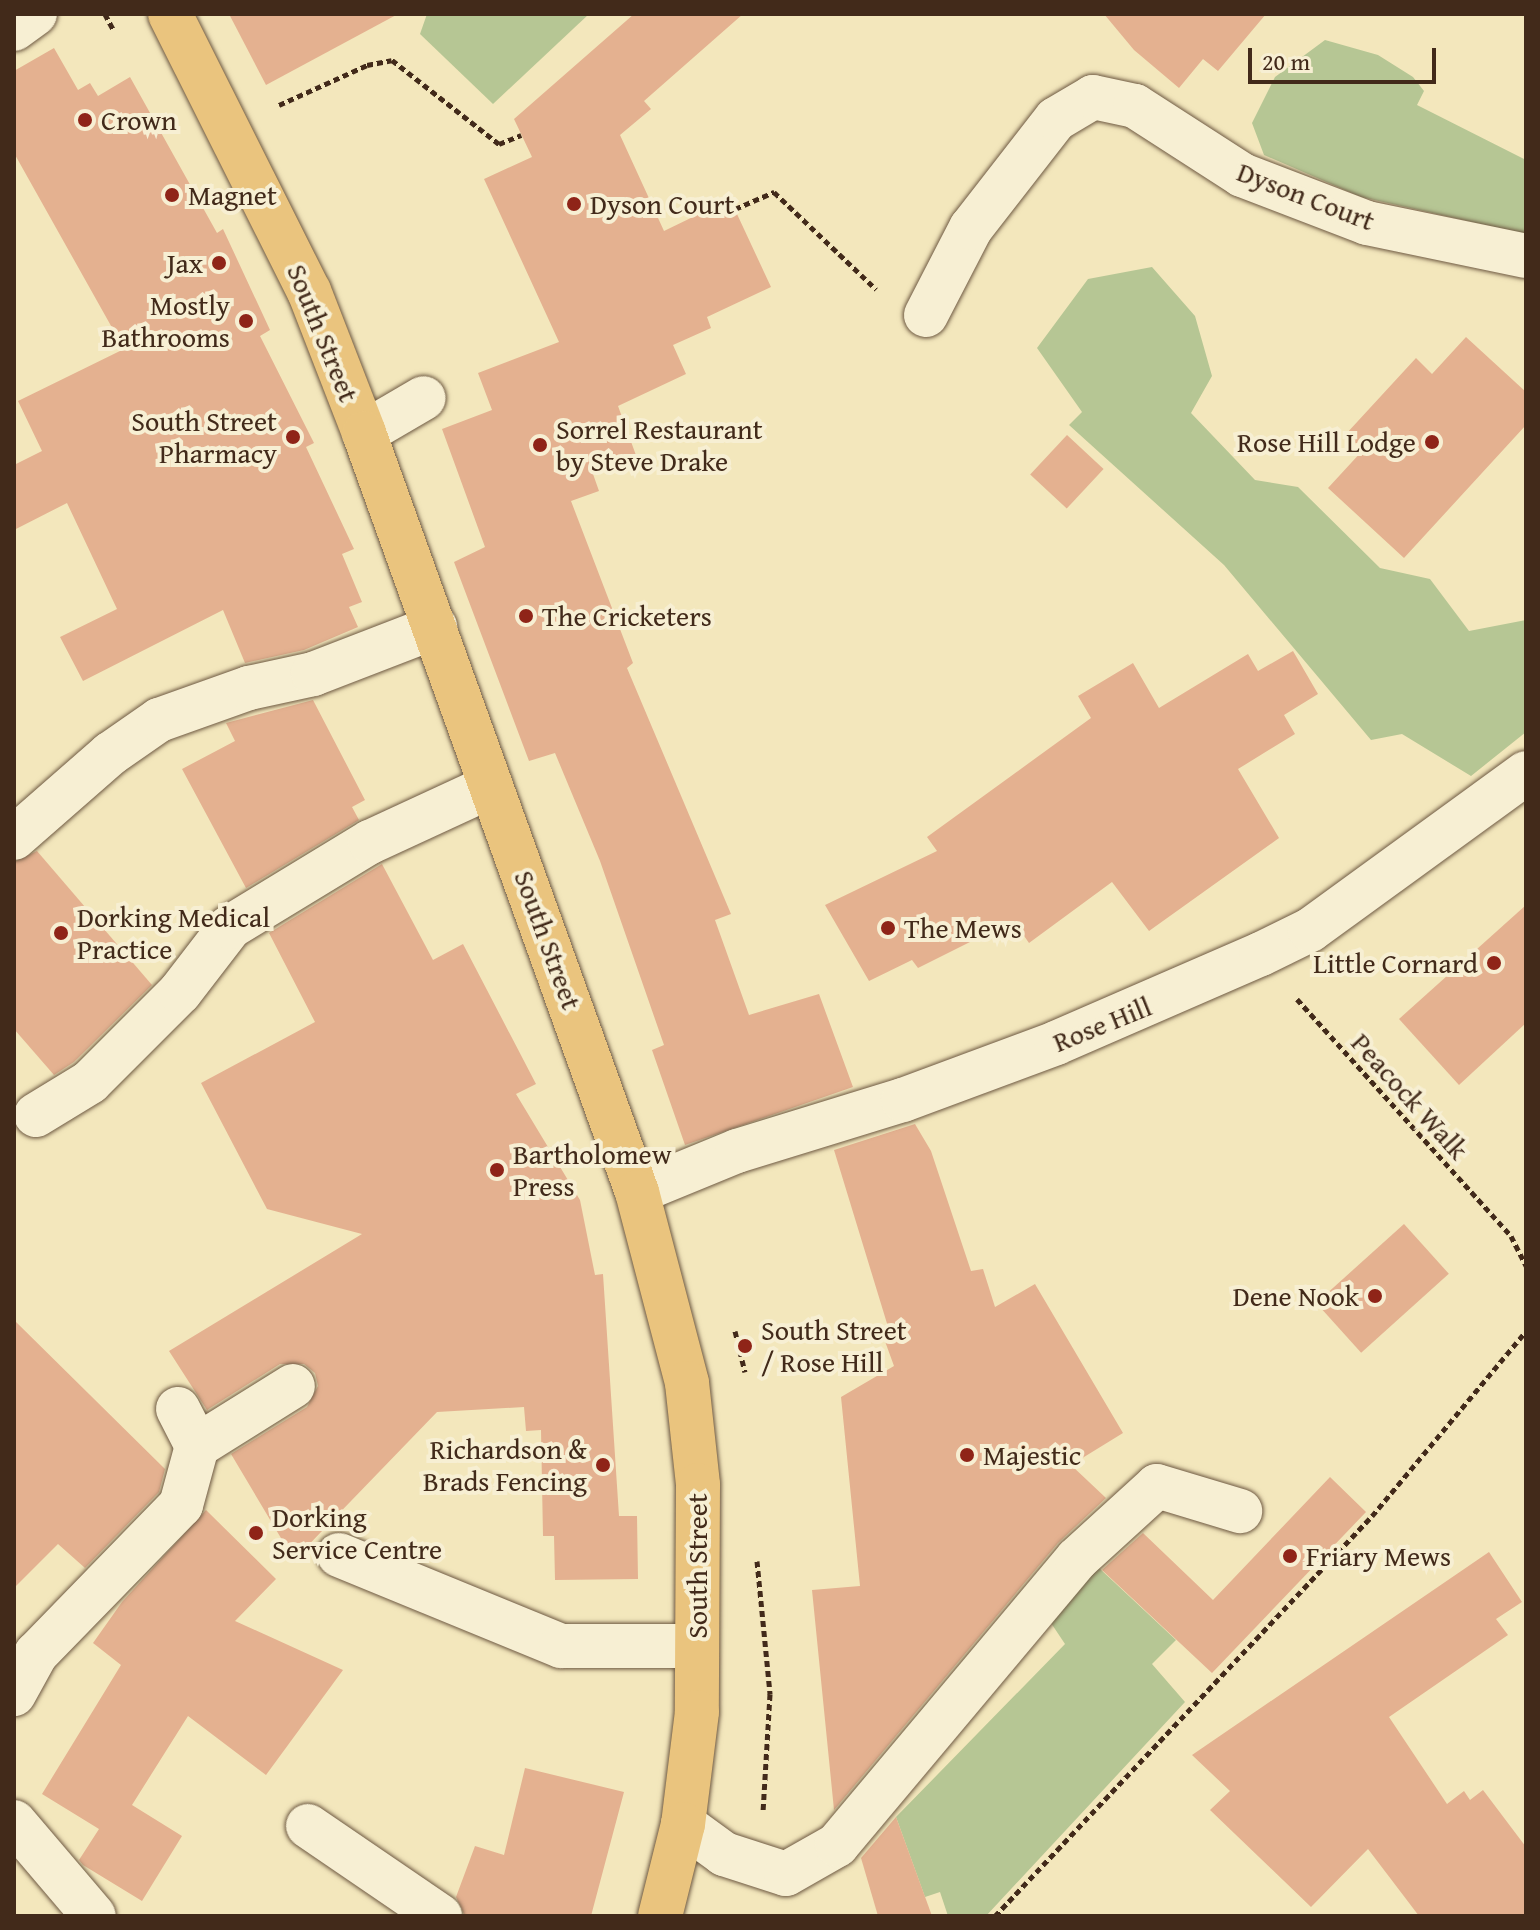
<!DOCTYPE html>
<style>
body{margin:0}
#map{position:relative;width:1540px;height:1930px;overflow:hidden;background:#f3e7bc;font-family:"Gentium Book Plus",serif}
div>[style]{position:absolute}
.green>*{inset:0;background:#b6c694}
.building>*{inset:0;background:#e4b190;transform-origin:0 0}
.path>*{height:5px;margin-top:-2.5px;transform-origin:0;background:repeating-linear-gradient(90deg,#422a1a 0 6px,transparent 0 10px)}
.roads{filter:drop-shadow(0 0 2px #6e5942) drop-shadow(0 0 2px #6e5942)}
.minor>*{height:44px;margin:-22px;padding:0 22px;transform-origin:22px;border-radius:22px;background:#f7efd3}
.major>*{height:44px;margin:-22px;padding:0 22px;transform-origin:22px;border-radius:22px;background:#eac47e}
.dots>*{width:22px;height:22px;translate:-50% -50%;box-sizing:border-box;border:4px solid #f7efd3;border-radius:50%}
span{translate:-50% -50%;white-space:nowrap;text-align:center;line-height:1.15;-webkit-text-stroke:8px #f7efd3;paint-order:stroke}
.poi-label{font-size:28px;color:#422a1a}
.left{translate:0 -50%;text-align:left}
.right{translate:-100% -50%;text-align:right}
.street-label{font-size:28px;color:#422a1a}
.frame{position:absolute;inset:0;border:16px solid #422a1a;pointer-events:none}
.scale{position:absolute;left:1248px;top:48px;width:188px;height:36px;box-sizing:border-box;border:4px solid #422a1a;border-top:0;padding-left:10px;font-size:24px;line-height:28px;white-space:nowrap;color:#422a1a;-webkit-text-stroke:6px #f7efd3;paint-order:stroke}
</style>
<div id="map">
<div class="green">
<i style="clip-path:polygon(427px 14px,589px 14px,493px 104px,420px 34px)"></i>
<i style="clip-path:polygon(1325px 40px,1378px 55px,1413px 77px,1424px 91px,1417px 105px,1526px 160px,1526px 234px,1361px 197px,1264px 155px,1252px 123px,1275px 77px)"></i>
<i style="clip-path:polygon(1152px 267px,1195px 316px,1212px 376px,1191px 413px,1255px 480px,1298px 487px,1380px 568px,1430px 579px,1469px 631px,1526px 620px,1526px 732px,1471px 776px,1402px 734px,1371px 740px,1224px 565px,1069px 425px,1082px 412px,1037px 348px,1088px 279px)"></i>
<i style="clip-path:polygon(1098px 1567px,1176px 1640px,1152px 1664px,1185px 1702px,986px 1916px,948px 1916px,940px 1892px,925px 1897px,896px 1817px,1065px 1644px,1051px 1623px)"></i>
</div>
<div class="building">
<i style="clip-path:polygon(229px 14px,398px 14px,266px 85px)"></i>
<i style="clip-path:polygon(634px 14px,743px 14px,644px 101px,651px 109px,620px 135px,664px 231px,730px 199px,771px 287px,707px 317px,711px 328px,673px 345px,686px 374px,618px 406px,637px 458px,593px 474px,599px 491px,571px 501px,633px 663px,627px 668px,731px 914px,715px 920px,749px 1015px,819px 994px,853px 1087px,685px 1145px,652px 1050px,664px 1045px,600px 861px,555px 753px,529px 761px,454px 562px,485px 547px,442px 429px,492px 410px,478px 373px,559px 342px,484px 179px,532px 157px,514px 119px)"></i>
<i style="clip-path:polygon(1104px 14px,1266px 14px,1218px 71px,1203px 59px,1179px 88px,1134px 50px)"></i>
<i style="clip-path:polygon(54px 48px,78px 90px,90px 83px,98px 96px,130px 77px,217px 233px,223px 229px,270px 330px,260px 336px,314px 443px,306px 447px,354px 549px,342px 554px,362px 602px,349px 607px,358px 627px,304px 650px,245px 663px,223px 610px,83px 681px,60px 637px,117px 609px,67px 503px,14px 530px,14px 465px,42px 451px,18px 401px,124px 349px,14px 153px,14px 71px)"></i>
<i style="clip-path:polygon(1466px 337px,1526px 392px,1526px 425px,1404px 558px,1328px 488px,1363px 450px,1346px 434px,1416px 358px,1432px 374px)"></i>
<i style="left:1067px;top:435px;width:50px;height:54px;rotate:43deg"></i>
<i style="clip-path:polygon(1293px 651px,1318px 694px,1284px 715px,1295px 734px,1238px 769px,1279px 838px,1149px 931px,1112px 882px,1029px 943px,1020px 930px,1003px 942px,994px 930px,918px 968px,912px 960px,869px 981px,825px 905px,937px 851px,927px 837px,1091px 718px,1078px 696px,1133px 663px,1159px 708px,1248px 654px,1258px 671px)"></i>
<i style="clip-path:polygon(313px 700px,365px 800px,352px 807px,359px 820px,246px 888px,182px 769px,235px 741px,226px 723px)"></i>
<i style="clip-path:polygon(37px 851px,152px 985px,74px 1062px,54px 1075px,14px 1029px,14px 862px)"></i>
<i style="clip-path:polygon(382px 864px,433px 960px,463px 944px,536px 1084px,516px 1094px,580px 1200px,595px 1275px,603px 1274px,619px 1516px,637px 1516px,638px 1579px,555px 1580px,554px 1536px,543px 1536px,541px 1430px,526px 1431px,524px 1407px,437px 1412px,294px 1560px,231px 1454px,307px 1407px,318px 1386px,315px 1373px,304px 1364px,280px 1364px,207px 1410px,169px 1351px,362px 1234px,267px 1209px,201px 1083px,315px 1022px,269px 933px)"></i>
<i style="clip-path:polygon(1526px 905px,1526px 1023px,1459px 1085px,1399px 1019px)"></i>
<i style="clip-path:polygon(915px 1124px,931px 1151px,971px 1271px,983px 1269px,995px 1307px,1035px 1284px,1123px 1433px,1071px 1465px,1106px 1498px,1058px 1543px,834px 1810px,812px 1590px,860px 1586px,841px 1397px,894px 1366px,882px 1333px,889px 1330px,834px 1150px)"></i>
<i style="left:1404px;top:1224px;width:67px;height:118px;rotate:48deg"></i>
<i style="clip-path:polygon(14px 1320px,165px 1469px,159px 1492px,85px 1568px,58px 1544px,14px 1588px)"></i>
<i style="clip-path:polygon(1330px 1477px,1366px 1512px,1212px 1673px,1102px 1570px,1143px 1533px,1213px 1600px)"></i>
<i style="clip-path:polygon(206px 1510px,276px 1579px,235px 1621px,343px 1670px,266px 1775px,188px 1716px,132px 1805px,182px 1836px,142px 1901px,83px 1865px,79px 1860px,99px 1829px,42px 1794px,121px 1665px,93px 1643px,122px 1602px)"></i>
<i style="clip-path:polygon(1489px 1552px,1522px 1602px,1496px 1619px,1508px 1635px,1389px 1717px,1447px 1804px,1464px 1791px,1470px 1800px,1483px 1790px,1526px 1847px,1526px 1916px,1419px 1916px,1368px 1849px,1311px 1907px,1210px 1810px,1230px 1791px,1192px 1755px)"></i>
<i style="clip-path:polygon(525px 1768px,624px 1792px,591px 1916px,465px 1916px,456px 1897px,475px 1846px,504px 1855px)"></i>
<i style="clip-path:polygon(896px 1817px,932px 1916px,878px 1916px,861px 1858px)"></i>
</div>
<div class="path">
<i style="left:105px;top:14px;width:19px;rotate:62deg"></i>
<i style="left:279px;top:105px;width:97px;rotate:-24.4deg"></i>
<i style="left:367px;top:65px;width:25px;rotate:-11deg"></i>
<i style="left:392px;top:60px;width:136px;rotate:38.1deg"></i>
<i style="left:499px;top:144px;width:24px;rotate:-22deg"></i>
<i style="left:735px;top:209px;width:43px;rotate:-23.6deg"></i>
<i style="left:774px;top:192px;width:141px;rotate:43.6deg"></i>
<i style="left:1297px;top:999px;width:319px;rotate:47.9deg"></i>
<i style="left:1511px;top:1236px;width:34px;rotate:63deg"></i>
<i style="left:735px;top:1331px;width:42px;rotate:76.3deg"></i>
<i style="left:757px;top:1561px;width:134px;rotate:84.4deg"></i>
<i style="left:770px;top:1694px;width:117px;rotate:93.4deg"></i>
<i style="left:995px;top:1916px;width:550px;rotate:-46.7deg"></i>
<i style="left:1372px;top:1516px;width:241px;rotate:-50.2deg"></i>
</div>
<div class="roads">
<div class="minor">
<i style="left:14px;top:29px;width:26px;rotate:-36deg"></i>
<i style="left:926px;top:315px;width:98px;rotate:-62.7deg"></i>
<i style="left:971px;top:228px;width:138px;rotate:-52.1deg"></i>
<i style="left:1056px;top:119px;width:43px;rotate:-30.7deg"></i>
<i style="left:1093px;top:97px;width:43px;rotate:12.1deg"></i>
<i style="left:1135px;top:106px;width:127px;rotate:32.8deg"></i>
<i style="left:1242px;top:175px;width:134px;rotate:21deg"></i>
<i style="left:1367px;top:223px;width:162px;rotate:11.7deg"></i>
<i style="left:364px;top:433px;width:69px;rotate:-30.3deg"></i>
<i style="left:14px;top:838px;width:128px;rotate:-41.2deg"></i>
<i style="left:110px;top:754px;width:60px;rotate:-34.8deg"></i>
<i style="left:159px;top:720px;width:96px;rotate:-19.6deg"></i>
<i style="left:249px;top:688px;width:66px;rotate:-12.3deg"></i>
<i style="left:313px;top:674px;width:131px;rotate:-21.1deg"></i>
<i style="left:36px;top:1115px;width:63px;rotate:-31.4deg"></i>
<i style="left:90px;top:1082px;width:127px;rotate:-45deg"></i>
<i style="left:180px;top:992px;width:82px;rotate:-52.4deg"></i>
<i style="left:230px;top:927px;width:164px;rotate:-31.3deg"></i>
<i style="left:370px;top:842px;width:133px;rotate:-24.8deg"></i>
<i style="left:637px;top:1192px;width:108px;rotate:-22.3deg"></i>
<i style="left:737px;top:1151px;width:174px;rotate:-17.1deg"></i>
<i style="left:903px;top:1100px;width:163px;rotate:-20.4deg"></i>
<i style="left:1056px;top:1043px;width:223px;rotate:-23.5deg"></i>
<i style="left:1261px;top:954px;width:55px;rotate:-26.1deg"></i>
<i style="left:1310px;top:930px;width:267px;rotate:-36deg"></i>
<i style="left:178px;top:1409px;width:42px;rotate:62.8deg"></i>
<i style="left:197px;top:1446px;width:113px;rotate:-32deg"></i>
<i style="left:339px;top:1555px;width:240px;rotate:22.3deg"></i>
<i style="left:561px;top:1646px;width:136px"></i>
<i style="left:14px;top:1694px;width:46px;rotate:-61.2deg"></i>
<i style="left:36px;top:1654px;width:208px;rotate:-45.8deg"></i>
<i style="left:181px;top:1505px;width:61px;rotate:-74.8deg"></i>
<i style="left:14px;top:1822px;width:123px;rotate:49.6deg"></i>
<i style="left:683px;top:1824px;width:51px;rotate:36.2deg"></i>
<i style="left:724px;top:1854px;width:65px;rotate:17.9deg"></i>
<i style="left:786px;top:1874px;width:59px;rotate:-29.6deg"></i>
<i style="left:837px;top:1845px;width:373px;rotate:-50deg"></i>
<i style="left:1077px;top:1559px;width:108px;rotate:-42.4deg"></i>
<i style="left:1157px;top:1486px;width:87px;rotate:16.8deg"></i>
<i style="left:308px;top:1826px;width:160px;rotate:34.3deg"></i>
</div>
<div class="major">
<i style="left:170px;top:14px;width:310px;rotate:63.4deg"></i>
<i style="left:309px;top:291px;width:152px;rotate:68.8deg"></i>
<i style="left:364px;top:433px;width:807px;rotate:70.22deg"></i>
<i style="left:637px;top:1192px;width:197px;rotate:75.3deg"></i>
<i style="left:687px;top:1383px;width:103px;rotate:83.8deg"></i>
<i style="left:698px;top:1485px;width:227px;rotate:90.3deg"></i>
<i style="left:697px;top:1712px;width:113px;rotate:97.1deg"></i>
<i style="left:683px;top:1824px;width:95px;rotate:104deg"></i>
</div>
</div>
<div class="dots">
<i style="left:85px;top:120px;background:#8f2418"></i>
<i style="left:172px;top:195px;background:#8f2418"></i>
<i style="left:574px;top:204px;background:#8f2418"></i>
<i style="left:219px;top:263px;background:#8f2418"></i>
<i style="left:246px;top:321px;background:#8f2418"></i>
<i style="left:293px;top:437px;background:#8f2418"></i>
<i style="left:1432px;top:442px;background:#8f2418"></i>
<i style="left:540px;top:445px;background:#8f2418"></i>
<i style="left:526px;top:616px;background:#8f2418"></i>
<i style="left:888px;top:928px;background:#8f2418"></i>
<i style="left:61px;top:933px;background:#8f2418"></i>
<i style="left:1494px;top:963px;background:#8f2418"></i>
<i style="left:497px;top:1170px;background:#8f2418"></i>
<i style="left:1375px;top:1296px;background:#8f2418"></i>
<i style="left:745px;top:1346px;background:#8f2418"></i>
<i style="left:967px;top:1455px;background:#8f2418"></i>
<i style="left:603px;top:1465px;background:#8f2418"></i>
<i style="left:256px;top:1533px;background:#8f2418"></i>
<i style="left:1290px;top:1556px;background:#8f2418"></i>
</div>
<div class="poi-label">
<span class="left" style="left:101px;top:120px">Crown</span>
<span class="left" style="left:188px;top:195px">Magnet</span>
<span class="left" style="left:590px;top:204px">Dyson Court</span>
<span class="right" style="left:203px;top:263px">Jax</span>
<span class="right" style="left:230px;top:321px">Mostly<br>Bathrooms</span>
<span class="right" style="left:277px;top:437px">South Street<br>Pharmacy</span>
<span class="left" style="left:556px;top:445px">Sorrel Restaurant<br>by Steve Drake</span>
<span class="right" style="left:1416px;top:442px">Rose Hill Lodge</span>
<span class="left" style="left:542px;top:616px">The Cricketers</span>
<span class="left" style="left:77px;top:933px">Dorking Medical<br>Practice</span>
<span class="left" style="left:904px;top:928px">The Mews</span>
<span class="right" style="left:1478px;top:963px">Little Cornard</span>
<span class="left" style="left:513px;top:1170px">Bartholomew<br>Press</span>
<span class="right" style="left:1359px;top:1296px">Dene Nook</span>
<span class="left" style="left:761px;top:1346px">South Street<br>/ Rose Hill</span>
<span class="right" style="left:587px;top:1465px">Richardson &amp;<br>Brads Fencing</span>
<span class="left" style="left:983px;top:1455px">Majestic</span>
<span class="left" style="left:272px;top:1533px">Dorking<br>Service Centre</span>
<span class="left" style="left:1306px;top:1556px">Friary Mews</span>
</div>
<div class="street-label">
<span style="left:1306px;top:196px;rotate:21deg">Dyson Court</span>
<span style="left:323px;top:333px;rotate:68deg">South Street</span>
<span style="left:548px;top:940px;rotate:70deg">South Street</span>
<span style="left:1102px;top:1024px;rotate:-22deg">Rose Hill</span>
<span style="left:1410px;top:1096px;rotate:48deg">Peacock Walk</span>
<span style="left:697px;top:1566px;rotate:-90deg">South Street</span>
</div>
<div class="frame"></div>
<div class="scale">20 m</div>
</div>
